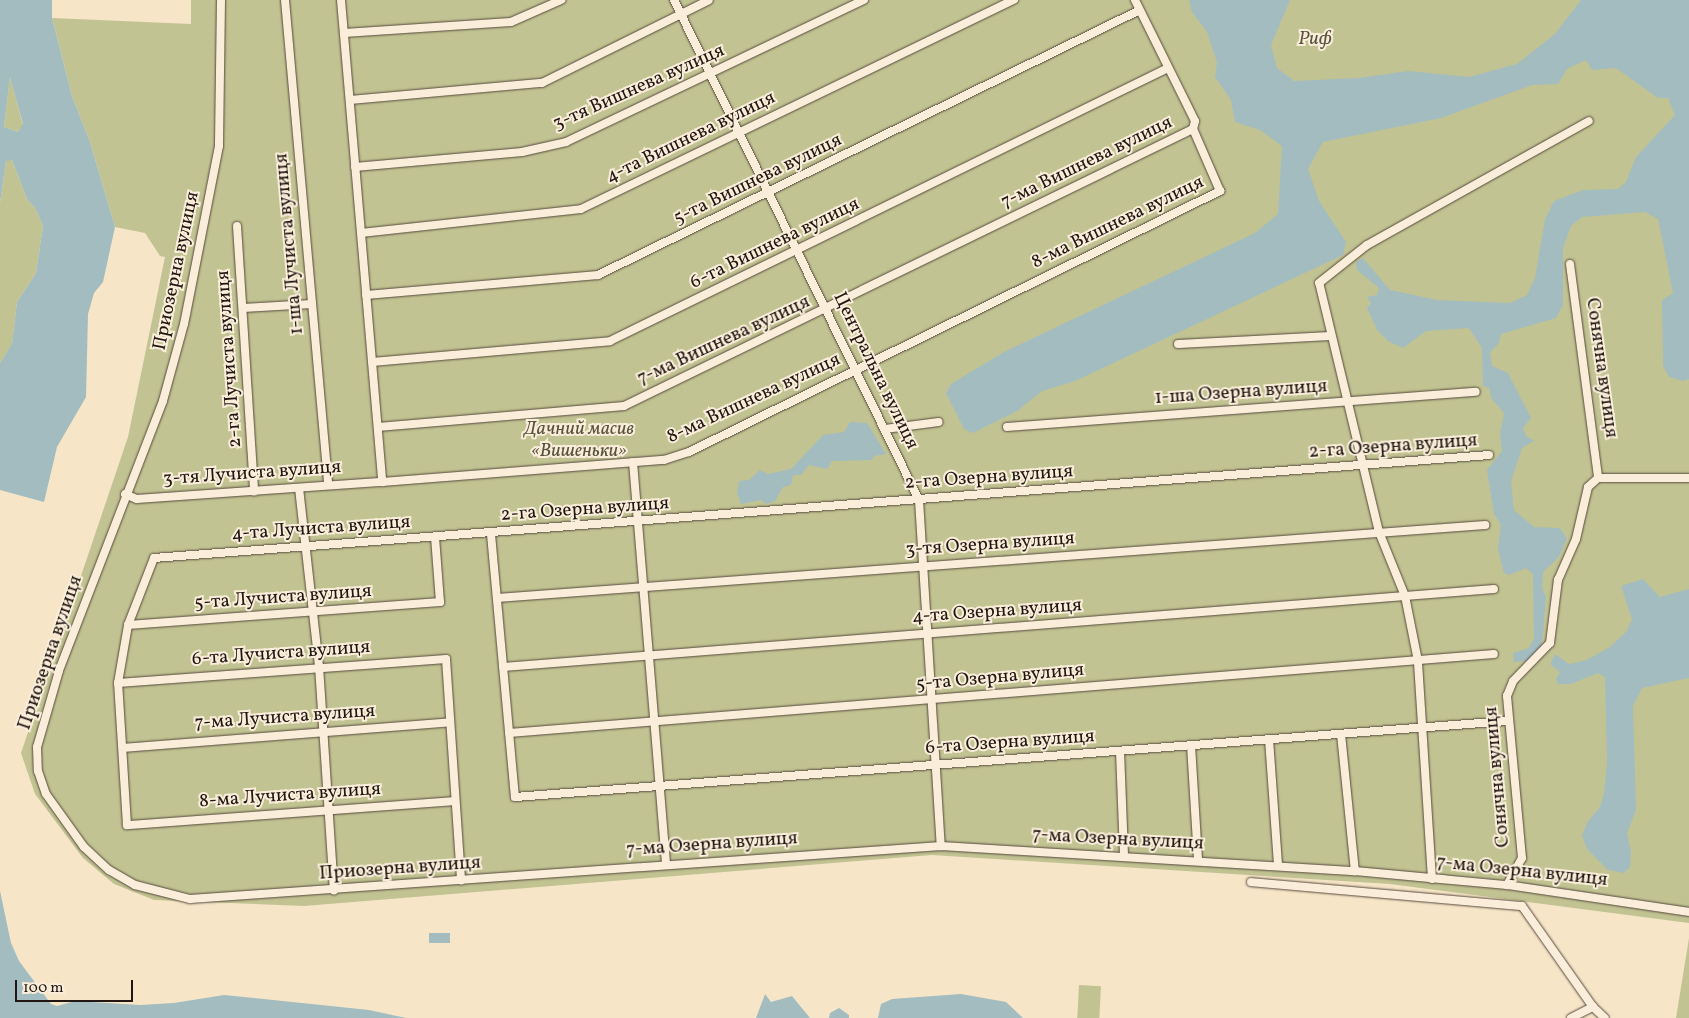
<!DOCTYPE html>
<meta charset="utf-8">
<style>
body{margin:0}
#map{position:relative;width:1689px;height:1018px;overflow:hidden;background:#f7e5c7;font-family:Vollkorn,serif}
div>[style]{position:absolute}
.green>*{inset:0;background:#c2c392;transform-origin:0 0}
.water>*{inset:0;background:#a2bcc0;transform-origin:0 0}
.roads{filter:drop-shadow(0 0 1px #564a3e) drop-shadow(0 0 1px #564a3e)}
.street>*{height:8px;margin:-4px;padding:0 4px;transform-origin:4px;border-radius:4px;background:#faeedb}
span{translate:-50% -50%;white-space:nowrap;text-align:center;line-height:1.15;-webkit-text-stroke:4px #faeedb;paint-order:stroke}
.park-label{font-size:19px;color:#59533e;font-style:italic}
.street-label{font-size:19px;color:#211611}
.scale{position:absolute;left:15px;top:980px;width:118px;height:22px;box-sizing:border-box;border:2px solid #211611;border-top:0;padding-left:6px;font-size:15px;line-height:18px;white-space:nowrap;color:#211611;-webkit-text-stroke:4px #faeedb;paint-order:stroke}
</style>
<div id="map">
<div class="green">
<i style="clip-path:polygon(191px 0,1689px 0,1689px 923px,1390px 884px,932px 855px,304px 906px,154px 900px,114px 884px,83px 858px,35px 794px,21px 753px,128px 437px,165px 257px,160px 256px,145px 233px,115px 227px,90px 142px,72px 96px,52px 18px,191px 24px)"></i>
<i style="clip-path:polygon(10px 76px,23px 125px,18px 132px,4px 127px)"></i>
<i style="clip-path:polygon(6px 160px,12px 160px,27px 199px,35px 208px,43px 226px,36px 273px,17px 302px,12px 345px,0 363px,0 203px)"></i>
<i style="clip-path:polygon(1689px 938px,1689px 1018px,1676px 1018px)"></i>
<i style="left:1079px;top:985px;width:22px;height:33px;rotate:3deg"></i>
</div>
<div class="water">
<i style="clip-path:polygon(evenodd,0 0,52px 0,52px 18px,72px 96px,90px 142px,115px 227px,103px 282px,94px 293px,88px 314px,86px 397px,57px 447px,44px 502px,0 490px,0 363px,12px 344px,17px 302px,36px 273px,43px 226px,35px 208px,27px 199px,12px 160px,6px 161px,0 203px,0 0,10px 77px,23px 124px,18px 132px,4px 127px,10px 77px)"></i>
<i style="clip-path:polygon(1189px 0,1290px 0,1271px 45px,1277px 68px,1294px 81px,1359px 78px,1408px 71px,1469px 77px,1517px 64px,1555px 34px,1581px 0,1689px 0,1689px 379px,1683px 381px,1669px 377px,1663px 366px,1662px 300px,1673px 293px,1658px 219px,1645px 212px,1582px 217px,1571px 226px,1563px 248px,1563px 305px,1556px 318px,1501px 334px,1499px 343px,1490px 352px,1492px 366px,1508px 373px,1531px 418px,1523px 428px,1526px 436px,1534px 441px,1522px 448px,1511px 481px,1514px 510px,1534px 527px,1560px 528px,1567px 539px,1558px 558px,1543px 572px,1542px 588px,1546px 597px,1543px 635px,1539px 654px,1527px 661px,1514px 662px,1513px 653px,1529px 648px,1534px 639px,1533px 574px,1526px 568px,1509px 575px,1504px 573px,1498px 549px,1501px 525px,1494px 514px,1487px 470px,1502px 451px,1500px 434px,1504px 413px,1492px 399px,1489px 388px,1483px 386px,1482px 348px,1469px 328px,1426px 331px,1403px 348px,1388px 341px,1377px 330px,1367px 308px,1371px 303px,1367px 297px,1377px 295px,1379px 288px,1357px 270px,1356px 262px,1363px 258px,1390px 290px,1437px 300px,1510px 303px,1527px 295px,1535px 278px,1545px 219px,1554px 201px,1583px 190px,1618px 189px,1626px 182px,1636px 157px,1675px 115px,1668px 98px,1658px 98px,1616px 68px,1592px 70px,1586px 60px,1567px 69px,1558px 84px,1532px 85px,1441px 118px,1323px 142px,1308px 169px,1319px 201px,1346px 242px,1343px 255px,1075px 381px,1042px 391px,1017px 411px,973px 433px,964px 429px,946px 393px,951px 384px,1004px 352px,1255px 233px,1278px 214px,1282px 146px,1260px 130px,1235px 122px,1231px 100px,1215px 77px,1217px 62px,1207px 32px,1192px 12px)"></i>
<i style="clip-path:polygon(850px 422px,867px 423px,886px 454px,874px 456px,872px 460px,832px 461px,827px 469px,809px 465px,801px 475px,793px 475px,791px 485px,783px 487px,775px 501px,766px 504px,761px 500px,741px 504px,737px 492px,739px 481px,749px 480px,760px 470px,768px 474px,791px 469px,823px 435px,844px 432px)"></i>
<i style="clip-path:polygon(1643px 579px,1660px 597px,1689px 589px,1689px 678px,1642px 688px,1633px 706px,1636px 810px,1627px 833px,1631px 852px,1630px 867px,1624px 873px,1608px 870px,1587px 849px,1582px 835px,1588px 821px,1600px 807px,1604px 794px,1607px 762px,1605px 677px,1598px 673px,1571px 684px,1558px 684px,1556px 679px,1560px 672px,1550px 664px,1555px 654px,1569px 664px,1587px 660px,1610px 647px,1627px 631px,1632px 619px,1621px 586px)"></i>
<i style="clip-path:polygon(0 891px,11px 943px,19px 961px,51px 1004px,57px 1006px,75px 1001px,140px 1005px,174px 1003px,224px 995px,369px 1010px,406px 1018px,0 1018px)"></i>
<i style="left:450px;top:933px;width:10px;height:21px;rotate:90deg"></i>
<i style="clip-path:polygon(765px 994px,771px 1002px,792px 996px,810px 1018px,756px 1018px)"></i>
<i style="clip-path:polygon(961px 994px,1006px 1002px,1023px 1018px,878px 1018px,881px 1004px,892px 999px)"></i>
<i style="clip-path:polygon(839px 1008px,849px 1015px,849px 1018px,829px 1018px,830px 1013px)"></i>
</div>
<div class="roads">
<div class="street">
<i style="left:221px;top:0;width:146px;rotate:90.8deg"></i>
<i style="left:219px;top:146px;width:181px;rotate:101.1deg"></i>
<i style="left:184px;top:324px;width:80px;rotate:105.3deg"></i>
<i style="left:163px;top:401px;width:289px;rotate:111.1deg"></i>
<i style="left:59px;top:671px;width:79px;rotate:106.1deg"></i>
<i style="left:37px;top:747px;width:24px;rotate:88deg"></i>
<i style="left:38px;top:771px;width:24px;rotate:71deg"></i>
<i style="left:46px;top:794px;width:65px;rotate:54.4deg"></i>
<i style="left:84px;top:847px;width:34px;rotate:43deg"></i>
<i style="left:109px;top:870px;width:30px;rotate:30deg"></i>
<i style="left:135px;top:885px;width:57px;rotate:14.3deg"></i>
<i style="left:190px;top:899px;width:753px;rotate:-4.04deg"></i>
<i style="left:941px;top:846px;width:415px;rotate:3.5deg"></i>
<i style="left:1355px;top:871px;width:153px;rotate:5.3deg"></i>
<i style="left:1507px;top:885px;width:184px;rotate:8.4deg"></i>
<i style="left:285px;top:0;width:487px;rotate:84.9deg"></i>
<i style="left:341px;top:0;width:484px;rotate:85.1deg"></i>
<i style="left:674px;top:0;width:557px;rotate:63.9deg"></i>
<i style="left:919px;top:500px;width:347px;rotate:86.4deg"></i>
<i style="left:344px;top:33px;width:167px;rotate:-3.8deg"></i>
<i style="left:511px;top:22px;width:55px;rotate:-23.7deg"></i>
<i style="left:350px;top:100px;width:193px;rotate:-5.1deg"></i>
<i style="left:542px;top:83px;width:186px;rotate:-26.4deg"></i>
<i style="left:355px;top:167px;width:168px;rotate:-5.1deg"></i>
<i style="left:522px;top:152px;width:45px;rotate:-12.8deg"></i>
<i style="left:566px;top:142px;width:330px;rotate:-25.5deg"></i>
<i style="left:237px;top:226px;width:266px;rotate:86.3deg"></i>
<i style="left:361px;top:233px;width:221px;rotate:-6.2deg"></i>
<i style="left:581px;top:209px;width:481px;rotate:-25.8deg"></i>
<i style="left:1570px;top:264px;width:216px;rotate:82.5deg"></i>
<i style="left:366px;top:295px;width:233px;rotate:-4.9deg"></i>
<i style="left:598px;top:275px;width:603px;rotate:-26.06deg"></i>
<i style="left:243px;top:308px;width:69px;rotate:-3.3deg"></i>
<i style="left:1178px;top:344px;width:153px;rotate:-3deg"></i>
<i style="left:372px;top:362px;width:239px;rotate:-5deg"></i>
<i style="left:610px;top:341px;width:621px;rotate:-26.07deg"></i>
<i style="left:378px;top:427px;width:247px;rotate:-4.9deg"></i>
<i style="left:624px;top:406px;width:633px;rotate:-25.96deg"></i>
<i style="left:1007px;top:427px;width:470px;rotate:-4.3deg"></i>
<i style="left:885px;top:429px;width:54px;rotate:-7.4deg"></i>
<i style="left:633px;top:462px;width:402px;rotate:85.3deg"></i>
<i style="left:1598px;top:478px;width:91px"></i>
<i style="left:299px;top:488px;width:179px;rotate:83.6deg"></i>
<i style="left:319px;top:666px;width:225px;rotate:86.2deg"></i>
<i style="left:125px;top:494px;width:13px;rotate:23deg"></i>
<i style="left:137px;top:499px;width:246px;rotate:-4deg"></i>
<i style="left:382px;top:482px;width:283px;rotate:-4.5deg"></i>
<i style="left:664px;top:460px;width:26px;rotate:-18deg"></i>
<i style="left:689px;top:452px;width:592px;rotate:-26.18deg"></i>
<i style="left:1220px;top:191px;width:68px;rotate:-113.5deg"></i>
<i style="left:1193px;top:129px;width:8px;rotate:-76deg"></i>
<i style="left:1195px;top:121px;width:135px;rotate:-116.4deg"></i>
<i style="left:491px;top:534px;width:264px;rotate:84.8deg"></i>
<i style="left:515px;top:797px;width:996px;rotate:-4.38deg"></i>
<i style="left:497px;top:598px;width:991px;rotate:-4.23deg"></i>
<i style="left:128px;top:625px;width:313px;rotate:-4.2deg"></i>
<i style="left:440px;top:602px;width:65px;rotate:-94.4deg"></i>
<i style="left:503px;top:667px;width:994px;rotate:-4.5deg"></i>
<i style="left:118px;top:683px;width:329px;rotate:-4.2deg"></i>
<i style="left:446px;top:659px;width:222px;rotate:86.1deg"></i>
<i style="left:509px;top:733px;width:988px;rotate:-4.59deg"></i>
<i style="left:1341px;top:734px;width:138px;rotate:84.2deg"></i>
<i style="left:1269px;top:739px;width:127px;rotate:85.9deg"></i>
<i style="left:1191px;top:745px;width:116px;rotate:86.5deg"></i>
<i style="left:123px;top:748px;width:328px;rotate:-4.5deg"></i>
<i style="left:1120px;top:751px;width:105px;rotate:87.8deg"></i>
<i style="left:455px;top:801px;width:329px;rotate:175.8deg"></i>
<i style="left:127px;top:825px;width:142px;rotate:-93.6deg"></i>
<i style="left:118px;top:683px;width:59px;rotate:-80.2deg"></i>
<i style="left:128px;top:625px;width:72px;rotate:-68.8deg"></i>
<i style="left:154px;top:558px;width:1339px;rotate:-4.41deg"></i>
<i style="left:1432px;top:879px;width:218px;rotate:-93.7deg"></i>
<i style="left:1418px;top:661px;width:66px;rotate:-101.3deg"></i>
<i style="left:1405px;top:596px;width:69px;rotate:-112.1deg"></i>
<i style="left:1379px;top:532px;width:256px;rotate:-103.5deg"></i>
<i style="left:1319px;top:283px;width:61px;rotate:-38.4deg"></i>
<i style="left:1367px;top:245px;width:254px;rotate:-29.2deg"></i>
<i style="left:1251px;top:882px;width:272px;rotate:5.1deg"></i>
<i style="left:1522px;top:906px;width:123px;rotate:54.9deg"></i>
<i style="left:1593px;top:1007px;width:16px;rotate:43deg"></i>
<i style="left:1507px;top:885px;width:31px;rotate:-61deg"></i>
<i style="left:1522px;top:858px;width:163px;rotate:-95.3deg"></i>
<i style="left:1507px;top:696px;width:16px;rotate:-68deg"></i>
<i style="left:1513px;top:681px;width:53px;rotate:-45.8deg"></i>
<i style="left:1550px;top:643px;width:64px;rotate:-82.8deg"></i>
<i style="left:1558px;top:580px;width:45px;rotate:-66.3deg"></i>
<i style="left:1576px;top:539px;width:53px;rotate:-77deg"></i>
<i style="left:1588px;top:487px;width:13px;rotate:-42deg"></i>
<i style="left:1571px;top:1018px;width:25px;rotate:-27deg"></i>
</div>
</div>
<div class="park-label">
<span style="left:1315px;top:40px">Риф</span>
<span style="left:579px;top:441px">Дачний масив<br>«Вишеньки»</span>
</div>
<div class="street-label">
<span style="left:639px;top:88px;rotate:-24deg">3-тя Вишнева вулиця</span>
<span style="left:691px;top:138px;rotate:-26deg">4-та Вишнева вулиця</span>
<span style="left:1087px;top:163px;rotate:-26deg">7-ма Вишнева вулиця</span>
<span style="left:758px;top:180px;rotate:-26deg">5-та Вишнева вулиця</span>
<span style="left:1118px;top:223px;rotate:-26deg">8-ма Вишнева вулиця</span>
<span style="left:290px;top:244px;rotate:-95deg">1-ша Лучиста вулиця</span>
<span style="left:775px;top:244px;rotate:-26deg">6-та Вишнева вулиця</span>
<span style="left:177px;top:271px;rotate:-78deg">Приозерна вулиця</span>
<span style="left:724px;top:341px;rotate:-25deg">7-ма Вишнева вулиця</span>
<span style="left:230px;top:359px;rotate:-94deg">2-га Лучиста вулиця</span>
<span style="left:1601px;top:368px;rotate:82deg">Сонячна вулиця</span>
<span style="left:875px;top:371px;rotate:64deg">Центральна вулиця</span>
<span style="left:1241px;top:393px;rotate:-4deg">1-ша Озерна вулиця</span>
<span style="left:754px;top:399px;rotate:-25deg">8-ма Вишнева вулиця</span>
<span style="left:1393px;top:447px;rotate:-4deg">2-га Озерна вулиця</span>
<span style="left:252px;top:474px;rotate:-4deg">3-тя Лучиста вулиця</span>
<span style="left:989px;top:478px;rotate:-4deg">2-га Озерна вулиця</span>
<span style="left:585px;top:510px;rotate:-4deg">2-га Озерна вулиця</span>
<span style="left:321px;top:529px;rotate:-4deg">4-та Лучиста вулиця</span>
<span style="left:990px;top:545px;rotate:-4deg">3-тя Озерна вулиця</span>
<span style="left:283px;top:598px;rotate:-4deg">5-та Лучиста вулиця</span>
<span style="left:997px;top:612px;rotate:-4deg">4-та Озерна вулиця</span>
<span style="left:51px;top:653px;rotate:-71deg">Приозерна вулиця</span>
<span style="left:281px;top:654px;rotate:-4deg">6-та Лучиста вулиця</span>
<span style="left:1000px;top:678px;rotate:-5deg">5-та Озерна вулиця</span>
<span style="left:285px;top:718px;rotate:-4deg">7-ма Лучиста вулиця</span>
<span style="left:1010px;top:743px;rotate:-4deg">6-та Озерна вулиця</span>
<span style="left:1498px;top:777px;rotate:-95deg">Сонячна вулиця</span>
<span style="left:290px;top:796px;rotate:-4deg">8-ма Лучиста вулиця</span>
<span style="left:1118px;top:840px;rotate:3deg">7-ма Озерна вулиця</span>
<span style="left:712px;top:845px;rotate:-4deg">7-ма Озерна вулиця</span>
<span style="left:400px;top:869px;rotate:-4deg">Приозерна вулиця</span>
<span style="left:1522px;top:872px;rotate:6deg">7-ма Озерна вулиця</span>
</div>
<div class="scale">100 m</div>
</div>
